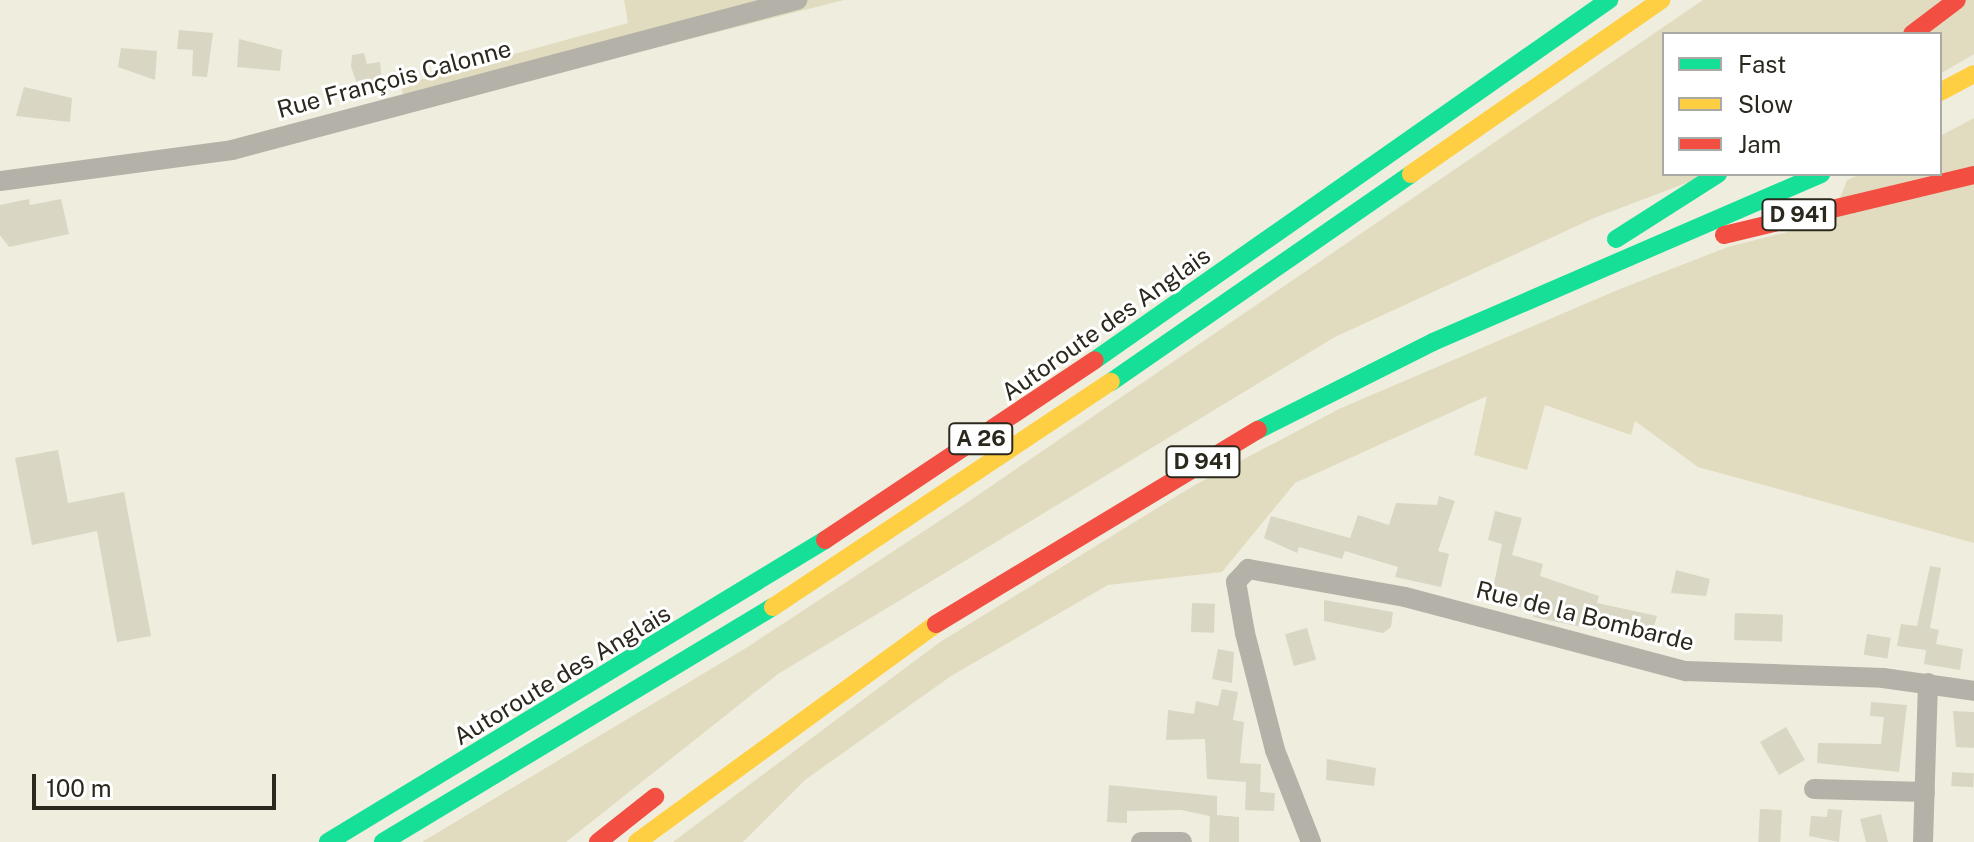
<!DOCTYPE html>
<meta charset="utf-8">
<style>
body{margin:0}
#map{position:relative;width:1974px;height:842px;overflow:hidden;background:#efedde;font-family:"Public Sans",sans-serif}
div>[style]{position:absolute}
.green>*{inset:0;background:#e1dcbf}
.building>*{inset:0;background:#d9d6c4;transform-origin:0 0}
.street>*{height:20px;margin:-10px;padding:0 10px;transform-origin:10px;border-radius:10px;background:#b4b2a8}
.fast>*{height:18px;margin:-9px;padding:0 9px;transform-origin:9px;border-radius:9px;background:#16e098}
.slow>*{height:18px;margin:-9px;padding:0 9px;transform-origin:9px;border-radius:9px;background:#ffcf43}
.jam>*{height:18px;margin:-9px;padding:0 9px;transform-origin:9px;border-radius:9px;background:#f24e42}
span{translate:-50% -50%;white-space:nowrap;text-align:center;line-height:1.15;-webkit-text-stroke:6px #fff;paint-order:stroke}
.shield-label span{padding:2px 6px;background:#fff;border:2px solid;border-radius:6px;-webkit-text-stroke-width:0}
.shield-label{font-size:22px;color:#2b291e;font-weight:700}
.street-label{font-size:24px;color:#2b291e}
.legend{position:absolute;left:1662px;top:32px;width:280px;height:144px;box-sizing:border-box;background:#fff;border:2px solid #aaa9a5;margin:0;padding:10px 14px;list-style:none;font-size:24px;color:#2b291e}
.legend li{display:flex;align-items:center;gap:16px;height:40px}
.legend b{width:40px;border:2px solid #aaa9a5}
.scale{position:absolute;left:32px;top:774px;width:244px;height:36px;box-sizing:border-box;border:4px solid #2b291e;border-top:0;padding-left:10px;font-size:24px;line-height:28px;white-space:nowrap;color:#2b291e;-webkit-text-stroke:6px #fff;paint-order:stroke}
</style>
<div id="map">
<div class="green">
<i style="clip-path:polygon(624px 0,844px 0,406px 111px,401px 85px,628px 23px)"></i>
<i style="clip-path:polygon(1703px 0,1974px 0,1974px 54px,1940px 74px,1940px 34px,1664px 34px,1664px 174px,1710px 174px,1594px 218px,1335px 337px,778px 674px,566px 842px,422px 842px,746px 648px,959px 508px)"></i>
<i style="clip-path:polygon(1974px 118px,1974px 543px,1698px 467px,1635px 421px,1631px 435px,1545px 405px,1527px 470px,1474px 455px,1487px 396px,1295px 483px,1222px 572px,1108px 585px,951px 676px,805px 780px,743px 842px,673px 842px,940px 642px,1193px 486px,1341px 408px,1620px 289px,1728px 247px,1831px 221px,1847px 180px,1861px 174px,1940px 174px,1940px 136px)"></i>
</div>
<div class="building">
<i style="clip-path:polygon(179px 30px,213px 33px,207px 77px,192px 76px,193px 50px,177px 49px)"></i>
<i style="clip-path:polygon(239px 39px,282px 50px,280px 71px,237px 67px)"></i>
<i style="clip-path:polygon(121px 48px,157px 51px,155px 80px,118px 67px)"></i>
<i style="clip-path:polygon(364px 53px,367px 64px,380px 62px,382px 82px,371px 84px,373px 95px,362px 98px,351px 67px,352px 55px)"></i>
<i style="clip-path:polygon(24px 87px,72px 98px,70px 122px,16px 116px)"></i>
<i style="clip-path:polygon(29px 199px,30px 205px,61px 199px,69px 234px,9px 247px,0 235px,0 205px)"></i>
<i style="clip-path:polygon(58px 450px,68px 503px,124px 492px,151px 636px,117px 642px,97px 531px,32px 545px,15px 458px)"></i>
<i style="clip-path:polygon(1439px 496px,1455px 501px,1438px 551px,1449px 554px,1441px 587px,1395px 577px,1398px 567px,1345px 551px,1342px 559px,1299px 547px,1297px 553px,1264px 538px,1271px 516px,1350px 538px,1358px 515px,1389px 525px,1396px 503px,1437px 505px)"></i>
<i style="clip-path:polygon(1495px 511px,1522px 518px,1512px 555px,1543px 564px,1540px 576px,1599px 596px,1597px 603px,1657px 616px,1650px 641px,1533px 617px,1534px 611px,1491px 599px,1502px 544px,1488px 540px)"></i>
<i style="clip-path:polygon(1930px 566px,1941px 568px,1930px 628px,1939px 630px,1936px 644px,1963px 649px,1960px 670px,1924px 664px,1926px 650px,1897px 646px,1901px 624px,1917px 626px)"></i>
<i style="clip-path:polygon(1676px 570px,1710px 579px,1706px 596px,1671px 593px)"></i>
<i style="clip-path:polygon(1324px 600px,1393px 612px,1391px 627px,1383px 633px,1324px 621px)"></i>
<i style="left:1192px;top:603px;width:23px;height:29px;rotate:2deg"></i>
<i style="left:1735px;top:613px;width:48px;height:27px;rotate:2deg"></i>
<i style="left:1307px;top:628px;width:33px;height:23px;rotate:74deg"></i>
<i style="left:1867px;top:634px;width:24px;height:21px;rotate:9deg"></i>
<i style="clip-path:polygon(1218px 649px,1234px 652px,1232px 683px,1212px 679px)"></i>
<i style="clip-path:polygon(1222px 689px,1238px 692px,1233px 720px,1244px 722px,1240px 763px,1261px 764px,1260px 792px,1275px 793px,1274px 811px,1245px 810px,1246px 782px,1207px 779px,1205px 739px,1166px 740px,1168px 710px,1194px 714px,1196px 701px,1218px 706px)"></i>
<i style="clip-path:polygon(1871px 702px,1907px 705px,1899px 772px,1817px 763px,1818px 743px,1881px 744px,1884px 717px,1870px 716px)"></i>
<i style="clip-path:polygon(1953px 711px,1974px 712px,1974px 748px,1956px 747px)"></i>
<i style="left:1786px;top:727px;width:38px;height:30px;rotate:60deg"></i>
<i style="clip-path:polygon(1327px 759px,1376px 768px,1374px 786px,1326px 780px)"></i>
<i style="left:1952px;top:772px;width:22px;height:14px;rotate:3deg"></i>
<i style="clip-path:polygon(1109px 785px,1217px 796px,1217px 815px,1239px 817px,1239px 842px,1209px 842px,1210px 816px,1181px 810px,1127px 811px,1127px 823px,1107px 822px)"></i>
<i style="left:1760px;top:809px;width:22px;height:33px;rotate:3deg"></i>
<i style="clip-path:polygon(1828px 809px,1842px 810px,1839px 842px,1809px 836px,1811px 816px,1827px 817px)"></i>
<i style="clip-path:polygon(1881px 814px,1888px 842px,1866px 842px,1860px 819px)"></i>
</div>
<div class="street">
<i style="left:0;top:181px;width:234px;rotate:-7.6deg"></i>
<i style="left:232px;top:150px;width:585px;rotate:-14.87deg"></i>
<i style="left:1814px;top:789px;width:111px;rotate:1.5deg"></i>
<i style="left:1141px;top:842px;width:41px"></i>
<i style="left:1311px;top:842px;width:99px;rotate:-111.4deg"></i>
<i style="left:1275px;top:750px;width:121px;rotate:-104.4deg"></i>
<i style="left:1245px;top:633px;width:52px;rotate:-100deg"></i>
<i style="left:1236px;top:582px;width:18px;rotate:-47deg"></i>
<i style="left:1248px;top:569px;width:159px;rotate:10.1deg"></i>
<i style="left:1405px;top:597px;width:291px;rotate:14.8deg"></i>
<i style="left:1686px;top:671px;width:197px;rotate:2deg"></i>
<i style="left:1883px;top:678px;width:92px;rotate:8.1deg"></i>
<i style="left:1923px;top:842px;width:159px;rotate:-88.2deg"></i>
</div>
<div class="fast">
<i style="left:1616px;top:239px;width:121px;rotate:-32.5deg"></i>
<i style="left:1095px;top:360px;width:628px;rotate:-35.01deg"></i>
<i style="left:1111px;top:382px;width:365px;rotate:-34.7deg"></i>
<i style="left:1258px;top:430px;width:196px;rotate:-26.7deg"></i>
<i style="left:1433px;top:342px;width:423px;rotate:-23.4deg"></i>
<i style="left:328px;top:842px;width:582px;rotate:-31.28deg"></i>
<i style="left:383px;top:842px;width:455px;rotate:-31.1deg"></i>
</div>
<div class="slow">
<i style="left:1940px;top:92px;width:38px;rotate:-28deg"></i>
<i style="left:1411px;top:174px;width:305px;rotate:-34.8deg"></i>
<i style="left:773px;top:607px;width:406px;rotate:-33.7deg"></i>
<i style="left:637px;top:842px;width:370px;rotate:-36.1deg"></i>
</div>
<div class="jam">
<i style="left:1912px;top:34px;width:56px;rotate:-37.1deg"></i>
<i style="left:1724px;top:235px;width:257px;rotate:-13.5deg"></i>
<i style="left:825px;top:540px;width:324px;rotate:-33.7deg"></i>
<i style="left:936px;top:624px;width:376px;rotate:-31.1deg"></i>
<i style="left:598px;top:842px;width:73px;rotate:-38.3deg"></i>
</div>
<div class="shield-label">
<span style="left:1799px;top:215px">D 941</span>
<span style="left:981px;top:439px">A 26</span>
<span style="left:1203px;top:462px">D 941</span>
</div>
<div class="street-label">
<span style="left:394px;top:79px;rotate:-15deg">Rue François Calonne</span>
<span style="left:1106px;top:324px;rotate:-35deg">Autoroute des Anglais</span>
<span style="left:1585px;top:616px;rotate:14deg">Rue de la Bombarde</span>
<span style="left:562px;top:675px;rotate:-31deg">Autoroute des Anglais</span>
</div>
<ul class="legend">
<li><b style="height:10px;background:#16e098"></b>Fast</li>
<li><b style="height:10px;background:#ffcf43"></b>Slow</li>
<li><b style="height:10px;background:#f24e42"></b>Jam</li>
</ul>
<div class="scale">100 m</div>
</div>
